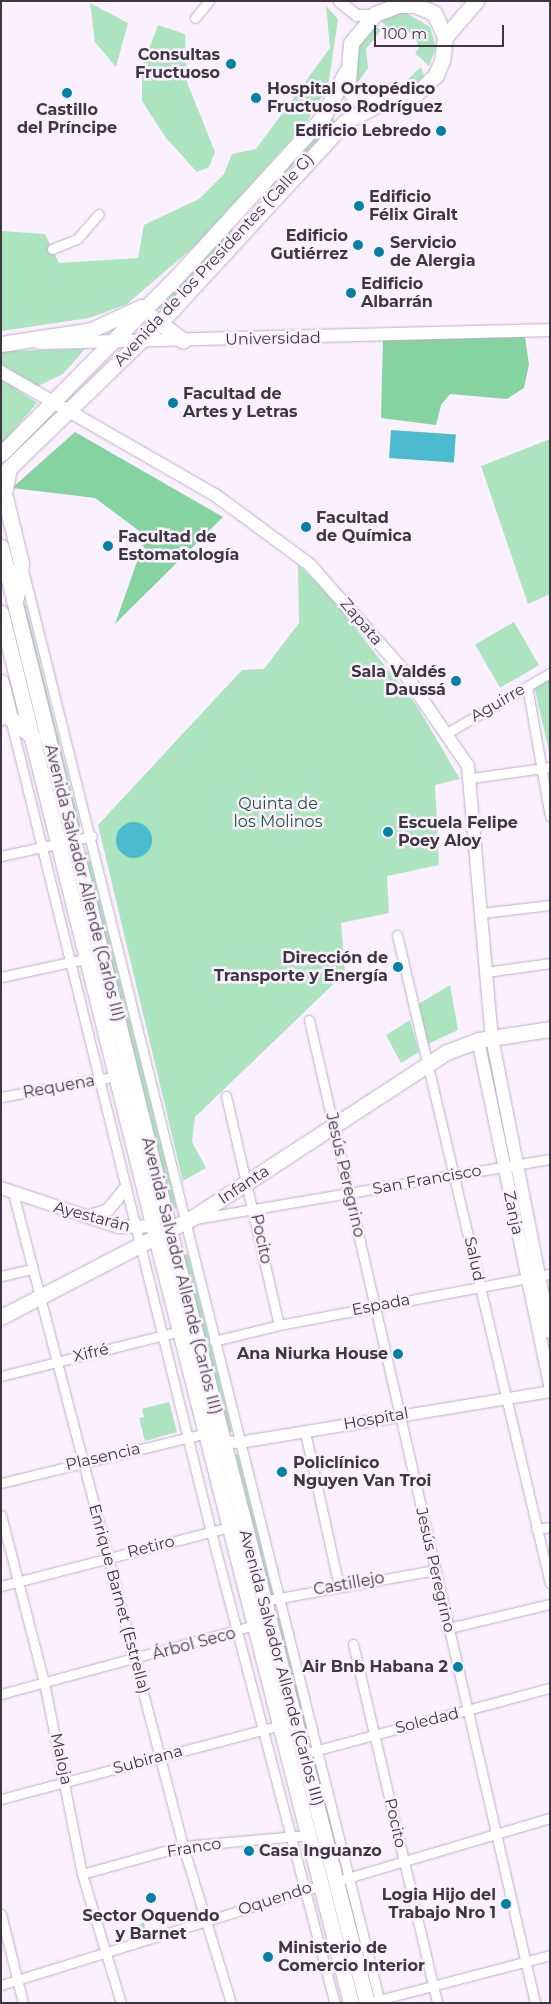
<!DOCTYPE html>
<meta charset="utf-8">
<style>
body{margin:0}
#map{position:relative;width:551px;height:2004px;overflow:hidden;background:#faf0ff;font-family:Montserrat,sans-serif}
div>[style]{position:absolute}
.green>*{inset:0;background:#abe4bf;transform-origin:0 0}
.forest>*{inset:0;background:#86d3a2}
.water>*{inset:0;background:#4cbbd0;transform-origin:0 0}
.round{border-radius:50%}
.roads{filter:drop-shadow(0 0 1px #bfaec6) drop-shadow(0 0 1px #bfaec6)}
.minor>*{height:9px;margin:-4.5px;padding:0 4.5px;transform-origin:4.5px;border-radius:4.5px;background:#fff}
.tertiary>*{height:11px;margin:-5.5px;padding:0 5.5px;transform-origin:5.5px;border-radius:5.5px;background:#fff}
.secondary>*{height:12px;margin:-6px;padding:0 6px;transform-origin:6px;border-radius:6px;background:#fff}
.primary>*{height:15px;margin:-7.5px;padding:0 7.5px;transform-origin:7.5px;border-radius:7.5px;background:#fff}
.trunk>*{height:15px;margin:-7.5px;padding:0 7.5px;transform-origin:7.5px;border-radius:7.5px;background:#fff}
.dots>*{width:14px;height:14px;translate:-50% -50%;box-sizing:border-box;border:2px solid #faf0ff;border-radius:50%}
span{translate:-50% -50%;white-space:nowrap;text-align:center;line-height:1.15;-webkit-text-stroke:5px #faf0ff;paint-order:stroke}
.poi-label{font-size:16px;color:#3e3741;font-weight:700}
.right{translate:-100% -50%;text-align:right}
.left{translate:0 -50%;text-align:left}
.street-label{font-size:16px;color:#3e3741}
.park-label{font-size:16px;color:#1f5838}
.frame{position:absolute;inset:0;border:2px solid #3e3741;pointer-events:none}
.scale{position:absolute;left:374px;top:25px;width:130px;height:22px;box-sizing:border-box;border:2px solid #3e3741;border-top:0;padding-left:6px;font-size:15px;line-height:18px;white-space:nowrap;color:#3e3741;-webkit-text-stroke:4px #faf0ff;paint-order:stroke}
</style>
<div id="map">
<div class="green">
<i style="clip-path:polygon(90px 3px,128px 23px,116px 67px,95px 42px)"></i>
<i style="clip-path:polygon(326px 6px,338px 19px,328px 87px,306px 123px,197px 244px,127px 304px,89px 318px,1px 331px,1px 231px,45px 234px,59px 263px,138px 258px,144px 225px,199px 199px,224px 174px,232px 154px,256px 149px,330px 48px)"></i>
<i style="clip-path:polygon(403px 11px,430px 27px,436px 47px,429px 66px,415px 53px,419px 48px,414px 34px,402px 29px,396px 35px,379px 19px)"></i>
<i style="clip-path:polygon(158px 25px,185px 34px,187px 82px,215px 152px,209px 167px,197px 172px,166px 138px,142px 101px,142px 67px)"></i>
<i style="clip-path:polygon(371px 26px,382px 29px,366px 49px,368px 68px,356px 85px,353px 56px)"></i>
<i style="clip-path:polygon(421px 67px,424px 77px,413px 88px,384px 96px,367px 94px,379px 90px,383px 82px,403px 84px)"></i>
<i style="clip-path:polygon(331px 116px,336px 123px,241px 217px)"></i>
<i style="clip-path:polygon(232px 227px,233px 233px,162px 310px,158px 308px)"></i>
<i style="clip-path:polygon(85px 349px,63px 374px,36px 387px,1px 364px,1px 351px)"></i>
<i style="clip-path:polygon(1px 379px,37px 403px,1px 445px)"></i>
<i style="clip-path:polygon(550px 439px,550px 594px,528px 604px,481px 466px)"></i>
<i style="clip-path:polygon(298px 565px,324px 589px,417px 706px,460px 779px,435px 785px,439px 865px,387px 876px,389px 913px,341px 923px,345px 973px,195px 1117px,192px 1142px,206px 1168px,183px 1181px,98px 825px,242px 670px,264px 669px,299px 623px)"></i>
<i style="clip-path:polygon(1px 574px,67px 838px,63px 839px)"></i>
<i style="left:25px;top:604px;width:230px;height:11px;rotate:76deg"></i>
<i style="left:514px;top:622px;width:50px;height:45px;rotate:60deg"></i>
<i style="clip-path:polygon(550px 677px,550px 756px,534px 685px)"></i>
<i style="left:88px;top:852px;width:367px;height:8px;rotate:76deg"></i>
<i style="clip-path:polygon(450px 985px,458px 1030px,426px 1045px,417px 1005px)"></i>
<i style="clip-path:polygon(410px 1020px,419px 1052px,401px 1063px,386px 1035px)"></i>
<i style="left:188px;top:1254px;width:183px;height:7px;rotate:76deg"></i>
<i style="clip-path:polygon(169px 1402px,177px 1432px,145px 1441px,139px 1418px,144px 1417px,142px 1409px)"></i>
<i style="left:238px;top:1454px;width:146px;height:7px;rotate:76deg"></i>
<i style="left:279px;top:1617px;width:114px;height:7px;rotate:76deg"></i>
<i style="clip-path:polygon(308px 1763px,317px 1766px,343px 1873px,336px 1874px)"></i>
<i style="clip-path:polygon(144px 1922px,147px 1935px,131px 1939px,135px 1927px)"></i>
</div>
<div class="forest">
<i style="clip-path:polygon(524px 331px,529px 364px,524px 388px,507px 399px,450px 394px,441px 405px,436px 425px,381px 418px,383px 336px)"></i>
<i style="clip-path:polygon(75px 432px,223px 517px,115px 624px,146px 536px,95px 498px,12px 488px)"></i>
</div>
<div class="water">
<i style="left:391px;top:430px;width:65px;height:28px;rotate:4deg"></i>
<i class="round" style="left:116px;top:822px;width:36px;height:36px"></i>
</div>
<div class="roads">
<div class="minor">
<i style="left:195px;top:18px;width:22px;rotate:-51deg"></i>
<i style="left:52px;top:249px;width:27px;rotate:-22deg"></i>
<i style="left:77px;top:239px;width:33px;rotate:-49deg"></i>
<i style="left:23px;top:570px;width:1477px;rotate:76.01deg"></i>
<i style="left:527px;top:686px;width:132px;rotate:80deg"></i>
<i style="left:1px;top:720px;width:9px;rotate:-13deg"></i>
<i style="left:10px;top:718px;width:838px;rotate:76.13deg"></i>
<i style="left:211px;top:1532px;width:487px;rotate:75.3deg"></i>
<i style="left:447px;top:733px;width:119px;rotate:-30.2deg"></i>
<i style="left:472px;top:778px;width:79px;rotate:-8deg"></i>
<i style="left:1px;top:856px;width:93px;rotate:-12.4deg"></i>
<i style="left:482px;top:913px;width:68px;rotate:-6.7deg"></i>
<i style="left:397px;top:935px;width:666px;rotate:76.72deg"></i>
<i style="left:486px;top:972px;width:65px;rotate:-8deg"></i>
<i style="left:1px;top:977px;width:90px;rotate:-12.2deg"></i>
<i style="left:309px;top:1020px;width:1009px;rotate:77.05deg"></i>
<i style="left:226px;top:1096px;width:235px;rotate:77deg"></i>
<i style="left:1px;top:1097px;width:119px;rotate:-10.2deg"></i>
<i style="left:13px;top:1193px;width:675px;rotate:75.41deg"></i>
<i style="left:183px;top:1846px;width:164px;rotate:73deg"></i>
<i style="left:195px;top:1219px;width:360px;rotate:-9.6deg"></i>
<i style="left:1px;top:1276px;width:32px;rotate:-13deg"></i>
<i style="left:214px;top:1341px;width:67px;rotate:-13.8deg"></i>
<i style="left:279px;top:1325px;width:276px;rotate:-10.7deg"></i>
<i style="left:1px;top:1376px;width:185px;rotate:-14.1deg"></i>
<i style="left:305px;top:1432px;width:158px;rotate:77.6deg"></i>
<i style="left:1px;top:1483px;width:211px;rotate:-13.7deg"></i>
<i style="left:1px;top:1515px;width:172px;rotate:75.6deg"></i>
<i style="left:44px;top:1682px;width:196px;rotate:78.8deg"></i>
<i style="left:82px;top:1874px;width:135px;rotate:73.2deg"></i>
<i style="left:536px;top:1529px;width:14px;rotate:-8deg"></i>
<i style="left:1px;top:1586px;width:240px;rotate:-14.5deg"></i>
<i style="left:263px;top:1601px;width:175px;rotate:-10.2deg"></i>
<i style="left:449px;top:1628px;width:104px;rotate:-13.4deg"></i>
<i style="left:353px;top:1644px;width:369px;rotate:76.8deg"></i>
<i style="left:1px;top:1694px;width:267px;rotate:-15.2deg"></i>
<i style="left:303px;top:1754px;width:256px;rotate:-15deg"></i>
<i style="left:1px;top:1799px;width:293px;rotate:-14.8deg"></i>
<i style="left:82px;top:1874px;width:105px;rotate:-15.5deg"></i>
<i style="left:183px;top:1846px;width:126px;rotate:-5deg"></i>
<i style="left:344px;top:1879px;width:215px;rotate:-16.5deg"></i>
<i style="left:1px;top:1914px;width:92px;rotate:76.1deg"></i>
<i style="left:1px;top:1985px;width:326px;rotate:-17.3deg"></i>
<i style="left:375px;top:2001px;width:181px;rotate:-14.7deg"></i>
</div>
<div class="tertiary">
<i style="left:339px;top:1px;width:22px;rotate:39deg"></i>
<i style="left:356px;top:15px;width:18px"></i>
<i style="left:218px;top:1441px;width:21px;rotate:3deg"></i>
<i style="left:239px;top:1442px;width:315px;rotate:-9.3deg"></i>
</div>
<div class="secondary">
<i style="left:39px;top:343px;width:511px;rotate:-1.46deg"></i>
<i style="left:1px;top:372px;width:247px;rotate:29.9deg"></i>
<i style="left:215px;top:495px;width:117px;rotate:36.3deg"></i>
<i style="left:309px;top:564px;width:137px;rotate:48.5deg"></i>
<i style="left:400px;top:667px;width:120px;rotate:55.5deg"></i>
<i style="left:468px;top:766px;width:273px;rotate:85deg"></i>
<i style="left:492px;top:1038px;width:300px;rotate:78.8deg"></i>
<i style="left:478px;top:1040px;width:353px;rotate:78.2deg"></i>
<i style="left:1px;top:1188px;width:123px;rotate:18.4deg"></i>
<i style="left:118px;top:1227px;width:44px;rotate:-1.3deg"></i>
<i style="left:87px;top:1217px;width:22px;rotate:-18deg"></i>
<i style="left:108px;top:1210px;width:27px;rotate:-51deg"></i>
</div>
<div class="primary">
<i style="left:398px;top:5px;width:17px"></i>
<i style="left:415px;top:5px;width:21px;rotate:23deg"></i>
<i style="left:434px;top:13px;width:26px;rotate:65deg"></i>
<i style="left:445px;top:37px;width:23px;rotate:97deg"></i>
<i style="left:442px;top:60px;width:16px;rotate:112deg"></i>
<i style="left:436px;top:75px;width:26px;rotate:137deg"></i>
<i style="left:417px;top:93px;width:29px;rotate:162deg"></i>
<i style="left:389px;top:102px;width:25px;rotate:180deg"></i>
<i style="left:364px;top:102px;width:14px;rotate:-146deg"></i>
<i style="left:352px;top:94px;width:12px;rotate:-110deg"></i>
<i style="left:348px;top:83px;width:40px;rotate:-85.7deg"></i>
<i style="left:351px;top:43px;width:38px;rotate:-50deg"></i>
<i style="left:375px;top:14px;width:25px;rotate:-21deg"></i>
<i style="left:445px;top:37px;width:48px;rotate:-49.3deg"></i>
<i style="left:152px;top:317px;width:39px;rotate:37deg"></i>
<i style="left:1px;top:344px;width:91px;rotate:-8.8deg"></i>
<i style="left:91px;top:330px;width:55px;rotate:-24.7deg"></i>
<i style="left:1px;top:454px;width:253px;rotate:-45.3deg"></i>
<i style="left:179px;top:274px;width:213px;rotate:-47.5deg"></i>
<i style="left:323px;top:117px;width:51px;rotate:-62.9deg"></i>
<i style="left:9px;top:468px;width:25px;rotate:101deg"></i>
<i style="left:4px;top:493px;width:72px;rotate:76.3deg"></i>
<i style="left:21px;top:563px;width:34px;rotate:98deg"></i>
<i style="left:1px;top:476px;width:237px;rotate:-44.1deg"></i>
<i style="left:171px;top:311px;width:257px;rotate:-47.4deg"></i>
<i style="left:345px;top:122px;width:40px;rotate:-28deg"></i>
<i style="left:1px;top:547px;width:698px;rotate:76.16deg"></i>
<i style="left:1px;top:613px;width:634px;rotate:76.03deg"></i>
<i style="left:1px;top:682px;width:37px;rotate:76deg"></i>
<i style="left:10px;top:718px;width:30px;rotate:40deg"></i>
<i style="left:169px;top:1230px;width:798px;rotate:75.63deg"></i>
<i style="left:156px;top:1237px;width:790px;rotate:75.72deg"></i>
<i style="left:1px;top:1317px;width:215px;rotate:-27.4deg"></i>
<i style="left:192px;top:1218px;width:304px;rotate:-33.1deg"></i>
<i style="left:447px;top:1052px;width:33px;rotate:-21deg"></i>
<i style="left:478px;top:1040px;width:73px;rotate:-8.7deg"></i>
</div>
<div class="trunk">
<i style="left:168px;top:1225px;width:5px;rotate:79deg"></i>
<i style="left:154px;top:1228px;width:9px;rotate:77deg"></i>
</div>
</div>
<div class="dots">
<i style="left:231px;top:64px;background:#0380a6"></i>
<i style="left:67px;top:93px;background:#0380a6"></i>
<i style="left:256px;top:98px;background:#0380a6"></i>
<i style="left:441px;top:131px;background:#0380a6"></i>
<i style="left:359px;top:206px;background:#0380a6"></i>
<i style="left:358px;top:245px;background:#0380a6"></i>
<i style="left:379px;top:252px;background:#0380a6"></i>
<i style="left:351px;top:293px;background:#0380a6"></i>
<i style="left:173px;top:403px;background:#0380a6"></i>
<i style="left:306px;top:527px;background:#0380a6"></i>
<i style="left:108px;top:546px;background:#0380a6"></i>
<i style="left:456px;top:681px;background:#0380a6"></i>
<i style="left:388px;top:832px;background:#0380a6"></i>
<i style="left:398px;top:967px;background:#0380a6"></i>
<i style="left:398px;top:1354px;background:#0380a6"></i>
<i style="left:282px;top:1472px;background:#0380a6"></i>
<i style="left:458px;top:1667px;background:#0380a6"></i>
<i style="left:249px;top:1851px;background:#0380a6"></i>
<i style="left:151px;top:1898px;background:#0380a6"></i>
<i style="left:506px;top:1904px;background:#0380a6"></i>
<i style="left:268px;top:1957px;background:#0380a6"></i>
</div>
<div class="poi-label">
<span class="right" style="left:220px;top:64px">Consultas<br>Fructuoso</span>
<span class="left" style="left:267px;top:98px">Hospital Ortopédico<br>Fructuoso Rodríguez</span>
<span style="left:67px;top:119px">Castillo<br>del Príncipe</span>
<span class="right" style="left:431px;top:131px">Edificio Lebredo</span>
<span class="left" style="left:369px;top:206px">Edificio<br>Félix Giralt</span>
<span class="right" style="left:348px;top:245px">Edificio<br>Gutiérrez</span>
<span class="left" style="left:390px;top:252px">Servicio<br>de Alergia</span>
<span class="left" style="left:361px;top:293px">Edificio<br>Albarrán</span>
<span class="left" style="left:183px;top:403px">Facultad de<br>Artes y Letras</span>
<span class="left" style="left:316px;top:527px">Facultad<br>de Química</span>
<span class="left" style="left:118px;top:546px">Facultad de<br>Estomatología</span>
<span class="right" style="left:446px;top:681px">Sala Valdés<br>Daussá</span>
<span class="left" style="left:398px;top:832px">Escuela Felipe<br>Poey Aloy</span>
<span class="right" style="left:388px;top:967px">Dirección de<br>Transporte y Energía</span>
<span class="right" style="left:388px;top:1354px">Ana Niurka House</span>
<span class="left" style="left:293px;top:1472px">Policlínico<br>Nguyen Van Troi</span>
<span class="right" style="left:448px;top:1667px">Air Bnb Habana 2</span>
<span class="left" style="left:259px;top:1851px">Casa Inguanzo</span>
<span class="right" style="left:496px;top:1904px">Logia Hijo del<br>Trabajo Nro 1</span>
<span style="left:151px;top:1925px">Sector Oquendo<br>y Barnet</span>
<span class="left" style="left:278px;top:1957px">Ministerio de<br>Comercio Interior</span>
</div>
<div class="street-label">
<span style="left:214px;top:260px;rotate:-47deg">Avenida de los Presidentes (Calle G)</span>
<span style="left:273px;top:339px;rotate:-1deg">Universidad</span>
<span style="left:361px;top:622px;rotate:50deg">Zapata</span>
<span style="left:498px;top:703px;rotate:-30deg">Aguirre</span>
<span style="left:84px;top:883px;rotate:76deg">Avenida Salvador Allende (Carlos III)</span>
<span style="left:59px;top:1087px;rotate:-10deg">Requena</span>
<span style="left:345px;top:1175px;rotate:77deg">Jesús Peregrino</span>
<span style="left:427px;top:1180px;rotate:-10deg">San Francisco</span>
<span style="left:244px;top:1185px;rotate:-33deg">Infanta</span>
<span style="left:513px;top:1213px;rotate:78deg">Zanja</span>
<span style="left:92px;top:1217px;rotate:15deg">Ayestarán</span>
<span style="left:261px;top:1239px;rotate:78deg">Pocito</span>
<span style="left:474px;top:1259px;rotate:78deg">Salud</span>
<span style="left:181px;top:1276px;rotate:76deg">Avenida Salvador Allende (Carlos III)</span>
<span style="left:381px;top:1305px;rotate:-11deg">Espada</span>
<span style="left:91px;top:1353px;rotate:-13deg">Xifré</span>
<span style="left:376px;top:1419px;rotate:-10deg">Hospital</span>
<span style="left:103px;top:1457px;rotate:-13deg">Plasencia</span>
<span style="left:151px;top:1547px;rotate:-14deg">Retiro</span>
<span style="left:435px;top:1570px;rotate:77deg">Jesús Peregrino</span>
<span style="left:349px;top:1584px;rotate:-10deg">Castillejo</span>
<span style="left:119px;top:1599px;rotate:75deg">Enrique Barnet (Estrella)</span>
<span style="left:194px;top:1644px;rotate:-15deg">Árbol Seco</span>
<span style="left:281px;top:1668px;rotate:75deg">Avenida Salvador Allende (Carlos III)</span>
<span style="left:427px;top:1721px;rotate:-14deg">Soledad</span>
<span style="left:61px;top:1759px;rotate:78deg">Maloja</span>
<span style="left:148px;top:1760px;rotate:-15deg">Subirana</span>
<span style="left:395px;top:1823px;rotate:77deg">Pocito</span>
<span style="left:194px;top:1848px;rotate:-9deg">Franco</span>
<span style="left:275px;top:1899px;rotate:-18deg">Oquendo</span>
</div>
<div class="park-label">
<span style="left:278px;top:813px">Quinta de<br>los Molinos</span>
</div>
<div class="frame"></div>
<div class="scale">100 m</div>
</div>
